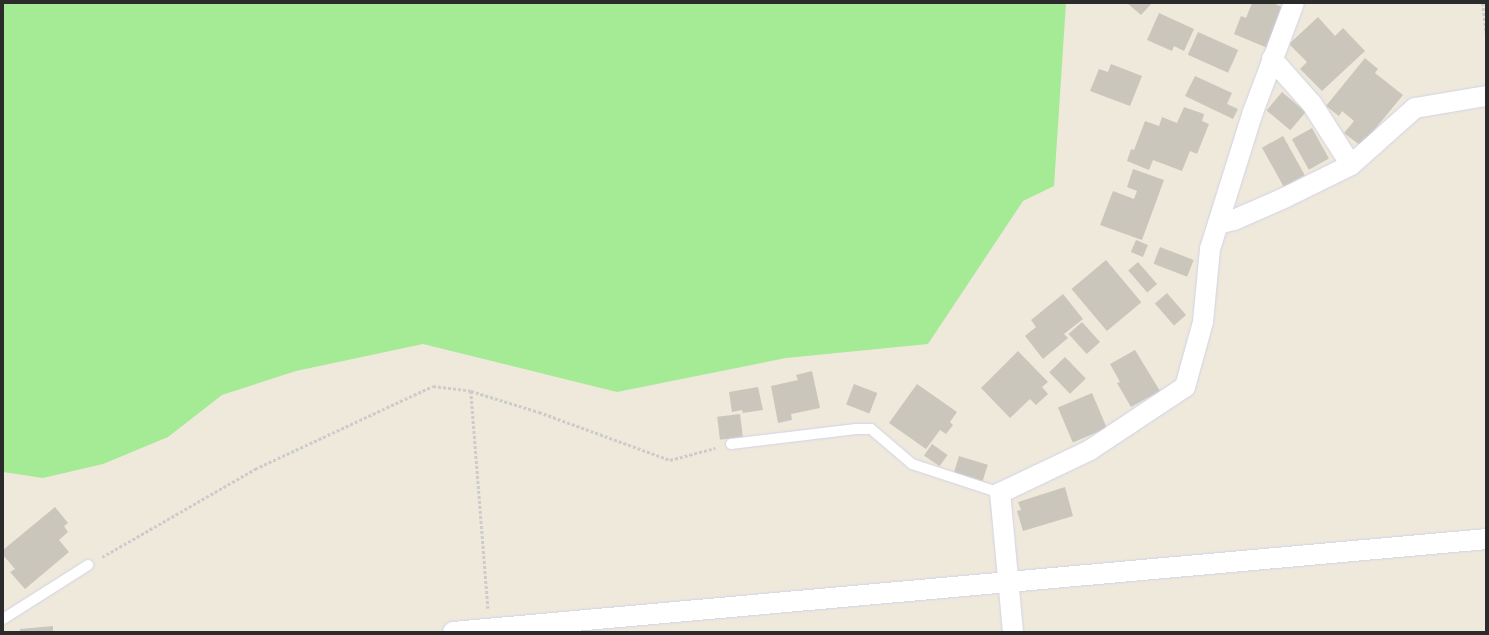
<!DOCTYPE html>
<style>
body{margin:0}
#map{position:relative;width:1489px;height:635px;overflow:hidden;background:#efe9dc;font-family:"Sofia Sans Condensed",sans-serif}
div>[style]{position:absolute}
.green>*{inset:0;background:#a5ea94}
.building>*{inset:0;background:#cac6bc;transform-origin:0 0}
.path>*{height:2.5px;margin-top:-1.25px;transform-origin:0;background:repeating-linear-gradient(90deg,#ccc 0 3px,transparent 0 5px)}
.roads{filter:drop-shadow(0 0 1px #d1d2e5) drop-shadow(0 0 1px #d1d2e5)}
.service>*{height:10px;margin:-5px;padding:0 5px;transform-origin:5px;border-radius:5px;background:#fff}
.minor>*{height:20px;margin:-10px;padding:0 10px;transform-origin:10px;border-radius:10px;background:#fff}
span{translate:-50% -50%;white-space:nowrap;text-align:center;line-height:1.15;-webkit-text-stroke:4px #fff;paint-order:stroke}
.frame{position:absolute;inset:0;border:4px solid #2b2b2b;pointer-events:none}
</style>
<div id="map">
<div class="green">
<i style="clip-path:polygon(3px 3px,1066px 3px,1054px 186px,1023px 201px,928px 344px,786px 358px,617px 392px,423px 344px,296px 371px,222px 395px,168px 437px,103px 464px,43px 478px,3px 472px)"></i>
</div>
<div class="building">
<i style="clip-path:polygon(1127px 3px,1152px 3px,1141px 15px)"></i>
<i style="clip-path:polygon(1252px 3px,1273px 3px,1284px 8px,1270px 49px,1234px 34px,1241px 16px,1246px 18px)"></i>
<i style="clip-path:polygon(1159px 13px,1194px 29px,1184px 51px,1174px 46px,1172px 51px,1147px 40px)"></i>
<i style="clip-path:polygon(1318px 17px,1335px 36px,1343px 28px,1365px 51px,1322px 91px,1300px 69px,1307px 62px,1289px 44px)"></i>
<i style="left:1198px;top:32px;width:44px;height:25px;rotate:24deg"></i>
<i style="clip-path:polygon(1365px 58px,1378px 69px,1375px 73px,1403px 95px,1361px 146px,1344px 133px,1354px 121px,1342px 111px,1339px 116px,1326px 106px)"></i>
<i style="clip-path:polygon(1111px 64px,1142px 76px,1130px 106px,1090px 91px,1099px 69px,1108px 72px)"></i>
<i style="clip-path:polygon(1195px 76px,1232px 93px,1227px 104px,1238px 109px,1233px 119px,1185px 96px)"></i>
<i style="left:1282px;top:92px;width:31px;height:24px;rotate:40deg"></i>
<i style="clip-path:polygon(1184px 107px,1204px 114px,1202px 121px,1209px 124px,1197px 154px,1190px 151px,1182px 171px,1153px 160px,1149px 170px,1127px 161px,1131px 149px,1134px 150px,1145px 121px,1159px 126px,1162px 117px,1177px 123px)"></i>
<i style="left:1312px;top:128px;width:35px;height:23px;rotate:61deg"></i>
<i style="left:1283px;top:136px;width:45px;height:24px;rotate:61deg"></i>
<i style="clip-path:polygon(1133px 169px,1164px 180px,1142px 240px,1100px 225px,1113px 191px,1134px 199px,1137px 191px,1127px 187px)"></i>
<i style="left:1136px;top:240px;width:13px;height:13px;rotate:23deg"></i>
<i style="left:1160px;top:247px;width:36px;height:18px;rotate:21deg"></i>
<i style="left:1106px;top:260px;width:55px;height:45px;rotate:50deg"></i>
<i style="left:1138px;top:262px;width:29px;height:13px;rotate:49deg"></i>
<i style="left:1167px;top:293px;width:29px;height:16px;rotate:49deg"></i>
<i style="clip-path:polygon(1063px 294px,1083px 319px,1064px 334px,1068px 338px,1043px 359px,1025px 336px,1036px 327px,1031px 320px)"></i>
<i style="left:1082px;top:322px;width:27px;height:18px;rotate:48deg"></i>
<i style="clip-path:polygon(1135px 350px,1160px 391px,1131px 407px,1117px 383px,1120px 382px,1110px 364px)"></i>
<i style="clip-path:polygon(1018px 351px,1048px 382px,1042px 387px,1048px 394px,1036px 405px,1030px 399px,1010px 418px,981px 388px)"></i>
<i style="left:1065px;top:357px;width:30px;height:22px;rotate:46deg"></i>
<i style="clip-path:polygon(812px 371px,820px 408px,791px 414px,792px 420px,778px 423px,771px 386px,798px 380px,796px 375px)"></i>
<i style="left:854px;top:384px;width:25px;height:22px;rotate:21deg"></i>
<i style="clip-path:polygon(917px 384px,957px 412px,950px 422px,953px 425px,946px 434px,940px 430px,926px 449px,889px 423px)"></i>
<i style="clip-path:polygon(758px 387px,763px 410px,743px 413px,742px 410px,732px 412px,729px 392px)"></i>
<i style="left:1092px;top:393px;width:38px;height:37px;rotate:67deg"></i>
<i style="left:740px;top:414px;width:23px;height:23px;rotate:83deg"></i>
<i style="left:932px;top:444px;width:19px;height:14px;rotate:35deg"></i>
<i style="left:959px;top:456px;width:30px;height:17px;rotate:17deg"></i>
<i style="clip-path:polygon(1065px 487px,1073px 516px,1023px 531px,1017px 511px,1021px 510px,1018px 502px)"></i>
<i style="clip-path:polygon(55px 507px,68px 523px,64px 526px,68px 532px,59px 540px,69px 552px,25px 589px,10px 572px,15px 569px,3px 555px,3px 550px)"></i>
<i style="clip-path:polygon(53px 626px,53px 632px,20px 632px,20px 629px)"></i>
</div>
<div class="path">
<i style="left:1483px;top:3px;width:31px;rotate:84deg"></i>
<i style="left:471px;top:391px;width:218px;rotate:85.5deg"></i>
<i style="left:102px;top:557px;width:177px;rotate:-29.9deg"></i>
<i style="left:255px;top:469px;width:196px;rotate:-25deg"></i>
<i style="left:433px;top:386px;width:38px;rotate:7deg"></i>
<i style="left:471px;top:391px;width:71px;rotate:17.2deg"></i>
<i style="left:539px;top:412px;width:140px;rotate:20.1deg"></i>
<i style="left:670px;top:460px;width:47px;rotate:-14.9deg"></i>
</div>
<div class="roads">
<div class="service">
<i style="left:731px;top:444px;width:126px;rotate:-6.8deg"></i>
<i style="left:856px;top:429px;width:15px"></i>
<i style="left:871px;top:429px;width:54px;rotate:40.5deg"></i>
<i style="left:912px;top:464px;width:93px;rotate:18.2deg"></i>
<i style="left:3px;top:619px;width:101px;rotate:-32.4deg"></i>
</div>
<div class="minor">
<i style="left:1272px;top:59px;width:60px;rotate:48.4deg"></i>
<i style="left:1312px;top:104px;width:72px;rotate:57.4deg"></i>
<i style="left:1351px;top:165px;width:86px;rotate:-41.7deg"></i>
<i style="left:1415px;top:108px;width:72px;rotate:-9.6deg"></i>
<i style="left:1218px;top:224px;width:16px;rotate:-14deg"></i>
<i style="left:1234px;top:220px;width:52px;rotate:-23.6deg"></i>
<i style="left:1282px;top:199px;width:77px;rotate:-26.2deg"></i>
<i style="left:453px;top:632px;width:1037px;rotate:-5.14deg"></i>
<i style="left:1013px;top:632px;width:140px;rotate:-95.3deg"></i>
<i style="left:1000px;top:493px;width:100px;rotate:-25.5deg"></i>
<i style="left:1090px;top:450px;width:114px;rotate:-33.6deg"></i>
<i style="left:1185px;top:387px;width:67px;rotate:-74.5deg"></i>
<i style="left:1203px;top:322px;width:73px;rotate:-84.5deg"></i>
<i style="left:1210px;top:249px;width:144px;rotate:-72.6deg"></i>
<i style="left:1253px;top:112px;width:116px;rotate:-69.4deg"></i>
</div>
</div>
<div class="frame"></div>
</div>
